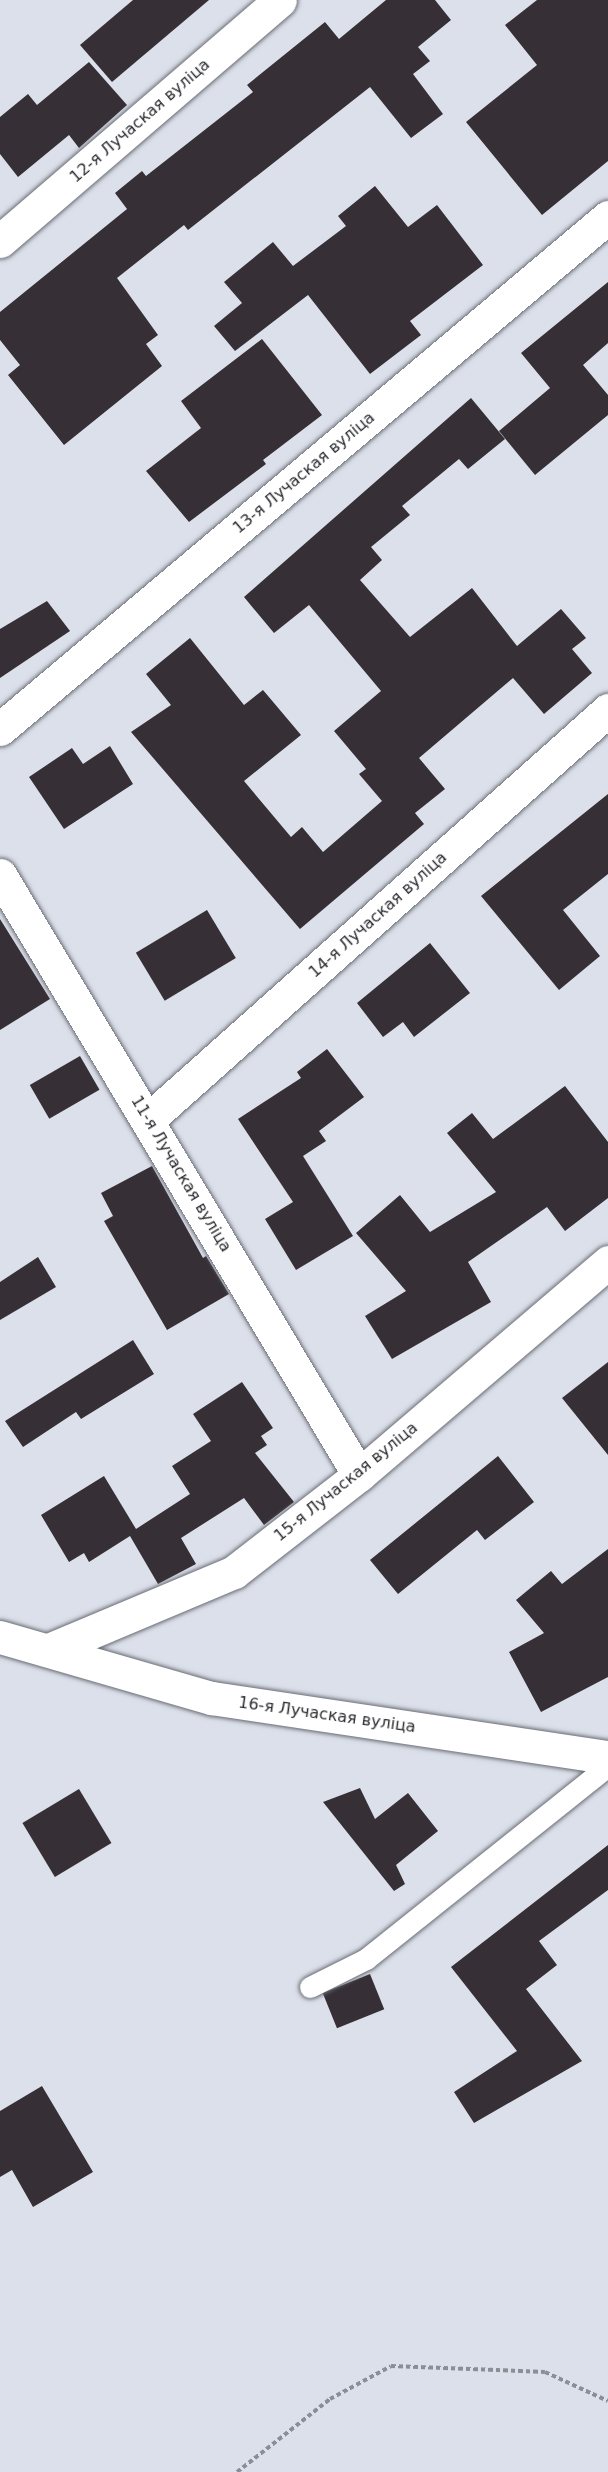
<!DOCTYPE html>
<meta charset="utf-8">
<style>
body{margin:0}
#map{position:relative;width:608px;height:2472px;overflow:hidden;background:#dce0ea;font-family:"DejaVu Sans",sans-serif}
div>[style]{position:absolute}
.building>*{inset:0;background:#362f36;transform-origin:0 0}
.path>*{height:4px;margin-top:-2px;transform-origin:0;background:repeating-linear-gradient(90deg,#8b8e95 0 4.5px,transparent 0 7.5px)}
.roads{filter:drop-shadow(0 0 2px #696c75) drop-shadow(0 0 2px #696c75)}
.lane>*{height:21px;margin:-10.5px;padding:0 10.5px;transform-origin:10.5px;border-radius:10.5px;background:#fff}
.street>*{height:33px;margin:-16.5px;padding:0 16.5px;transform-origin:16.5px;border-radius:16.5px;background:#fff}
span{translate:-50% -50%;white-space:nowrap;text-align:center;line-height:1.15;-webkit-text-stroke:6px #fff;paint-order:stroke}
.street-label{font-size:16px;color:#2b2c30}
</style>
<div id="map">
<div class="building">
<i style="clip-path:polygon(133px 0,209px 0,112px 82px,80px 45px)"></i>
<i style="clip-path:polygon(386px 0,435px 0,451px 20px,418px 47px,430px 61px,413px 74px,443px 114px,411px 138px,370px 87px,188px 230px,184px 225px,117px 278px,158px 335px,146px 344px,162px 366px,64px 445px,8px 375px,20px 365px,0 340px,0 312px,127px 209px,115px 193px,142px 171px,146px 176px,253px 92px,247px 85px,325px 22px,339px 39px)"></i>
<i style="clip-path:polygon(537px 0,608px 0,608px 161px,542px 215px,466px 122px,537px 65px,505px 25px)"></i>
<i style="clip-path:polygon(89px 62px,127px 105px,79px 148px,69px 135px,18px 177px,0 154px,0 117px,28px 94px,37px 105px)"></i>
<i style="clip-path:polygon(375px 186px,408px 227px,437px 205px,483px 265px,410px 321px,421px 335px,370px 374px,308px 295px,235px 351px,214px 326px,242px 303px,224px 282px,273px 242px,293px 266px,346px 226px,338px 216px)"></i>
<i style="clip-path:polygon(608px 282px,608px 343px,583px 365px,608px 395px,608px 415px,535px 475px,499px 431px,550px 388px,521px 353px)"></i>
<i style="clip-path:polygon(262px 339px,322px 415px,263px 460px,266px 464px,189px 522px,146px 471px,201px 428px,181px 401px)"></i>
<i style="clip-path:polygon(471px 398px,505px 439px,468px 469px,459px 459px,402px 506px,410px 515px,371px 547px,382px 560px,360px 580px,410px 637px,472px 588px,517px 646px,561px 609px,586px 638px,572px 649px,592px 673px,544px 714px,513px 678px,419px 758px,445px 789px,415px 813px,424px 824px,300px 929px,131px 732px,171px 705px,146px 674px,190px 638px,244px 705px,263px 690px,301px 735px,244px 781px,291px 837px,302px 827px,323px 852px,382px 801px,359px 774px,366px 769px,334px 731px,381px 691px,309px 605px,274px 633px,244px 597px)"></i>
<i style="clip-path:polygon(47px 601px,70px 631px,0 678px,0 629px)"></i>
<i style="clip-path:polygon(110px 746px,133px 784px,64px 829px,29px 777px,72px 748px,83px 764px)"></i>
<i style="clip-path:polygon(608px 794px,608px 874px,563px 910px,600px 956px,559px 990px,481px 896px)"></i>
<i style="left:207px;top:910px;width:56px;height:83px;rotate:59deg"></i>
<i style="clip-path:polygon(0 919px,50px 999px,0 1030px)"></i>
<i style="clip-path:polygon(430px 943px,470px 993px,414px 1037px,403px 1022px,383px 1037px,357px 1003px)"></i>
<i style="clip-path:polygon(327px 1049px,364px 1097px,319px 1131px,326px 1141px,303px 1156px,353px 1236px,296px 1270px,265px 1219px,293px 1202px,238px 1119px,301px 1078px,297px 1072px)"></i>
<i style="left:80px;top:1056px;width:39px;height:58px;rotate:60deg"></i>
<i style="clip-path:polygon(565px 1086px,608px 1142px,608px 1198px,565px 1231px,547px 1207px,468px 1262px,491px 1302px,392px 1359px,365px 1316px,406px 1291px,356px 1233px,400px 1195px,430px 1232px,496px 1192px,447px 1133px,472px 1113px,493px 1139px)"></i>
<i style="clip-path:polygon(152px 1166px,203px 1258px,206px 1256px,229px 1294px,167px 1330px,104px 1221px,113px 1216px,101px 1193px)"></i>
<i style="clip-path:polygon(38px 1257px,56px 1287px,0 1320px,0 1282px)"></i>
<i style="clip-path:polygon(133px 1340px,154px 1374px,81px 1419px,76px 1412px,23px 1447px,5px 1421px)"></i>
<i style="clip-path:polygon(608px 1362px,608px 1455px,562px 1398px)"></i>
<i style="clip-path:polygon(242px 1382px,273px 1428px,261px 1436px,267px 1445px,255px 1453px,294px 1502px,264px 1525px,244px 1498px,181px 1538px,196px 1564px,158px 1584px,130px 1536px,89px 1562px,84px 1553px,69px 1562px,41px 1515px,104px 1476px,136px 1529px,190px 1494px,172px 1466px,211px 1441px,193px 1414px)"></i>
<i style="clip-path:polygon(498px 1456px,534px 1502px,485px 1540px,477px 1530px,398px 1594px,370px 1560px)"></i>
<i style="clip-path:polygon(608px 1549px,608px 1677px,541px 1712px,509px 1652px,544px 1633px,516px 1600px,551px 1571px,562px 1584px)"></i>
<i style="clip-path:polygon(360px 1788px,375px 1819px,408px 1793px,438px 1831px,396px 1865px,405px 1884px,394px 1891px,323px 1802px)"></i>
<i style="left:79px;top:1789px;width:63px;height:66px;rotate:59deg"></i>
<i style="clip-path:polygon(608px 1845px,608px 1890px,539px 1941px,557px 1965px,526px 1989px,582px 2061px,474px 2123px,454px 2092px,517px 2051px,451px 1967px)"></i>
<i style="left:370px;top:1974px;width:38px;height:51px;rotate:68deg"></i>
<i style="clip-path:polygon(42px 2086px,93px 2172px,33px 2207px,12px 2170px,0 2177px,0 2111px)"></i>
</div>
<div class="path">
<i style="left:237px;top:2472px;width:118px;rotate:-38.1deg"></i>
<i style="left:330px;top:2399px;width:69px;rotate:-28.4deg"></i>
<i style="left:391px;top:2366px;width:154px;rotate:2.2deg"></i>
<i style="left:545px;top:2372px;width:69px;rotate:24.7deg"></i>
</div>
<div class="roads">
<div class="lane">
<i style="left:310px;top:1987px;width:63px;rotate:-26.6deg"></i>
<i style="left:366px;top:1959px;width:310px;rotate:-38.6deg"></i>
</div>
<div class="street">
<i style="left:0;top:241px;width:369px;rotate:-40.7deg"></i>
<i style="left:0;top:729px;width:795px;rotate:-40.1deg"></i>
<i style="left:0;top:875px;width:699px;rotate:59.11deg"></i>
<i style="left:149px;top:1119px;width:615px;rotate:-41.7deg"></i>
<i style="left:0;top:1637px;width:221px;rotate:16.1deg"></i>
<i style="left:212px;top:1698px;width:400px;rotate:8.5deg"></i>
<i style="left:51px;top:1649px;width:199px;rotate:-22.8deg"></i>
<i style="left:234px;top:1572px;width:158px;rotate:-37.8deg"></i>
<i style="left:359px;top:1475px;width:328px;rotate:-40.5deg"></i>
</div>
</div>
<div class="street-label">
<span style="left:140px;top:121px;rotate:-41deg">12-я Лучаская вуліца</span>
<span style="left:304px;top:473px;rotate:-40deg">13-я Лучаская вуліца</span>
<span style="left:378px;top:915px;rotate:-42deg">14-я Лучаская вуліца</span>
<span style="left:181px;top:1174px;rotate:59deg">11-я Лучаская вуліца</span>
<span style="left:346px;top:1482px;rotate:-39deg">15-я Лучаская вуліца</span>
<span style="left:327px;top:1715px;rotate:8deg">16-я Лучаская вуліца</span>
</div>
</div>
